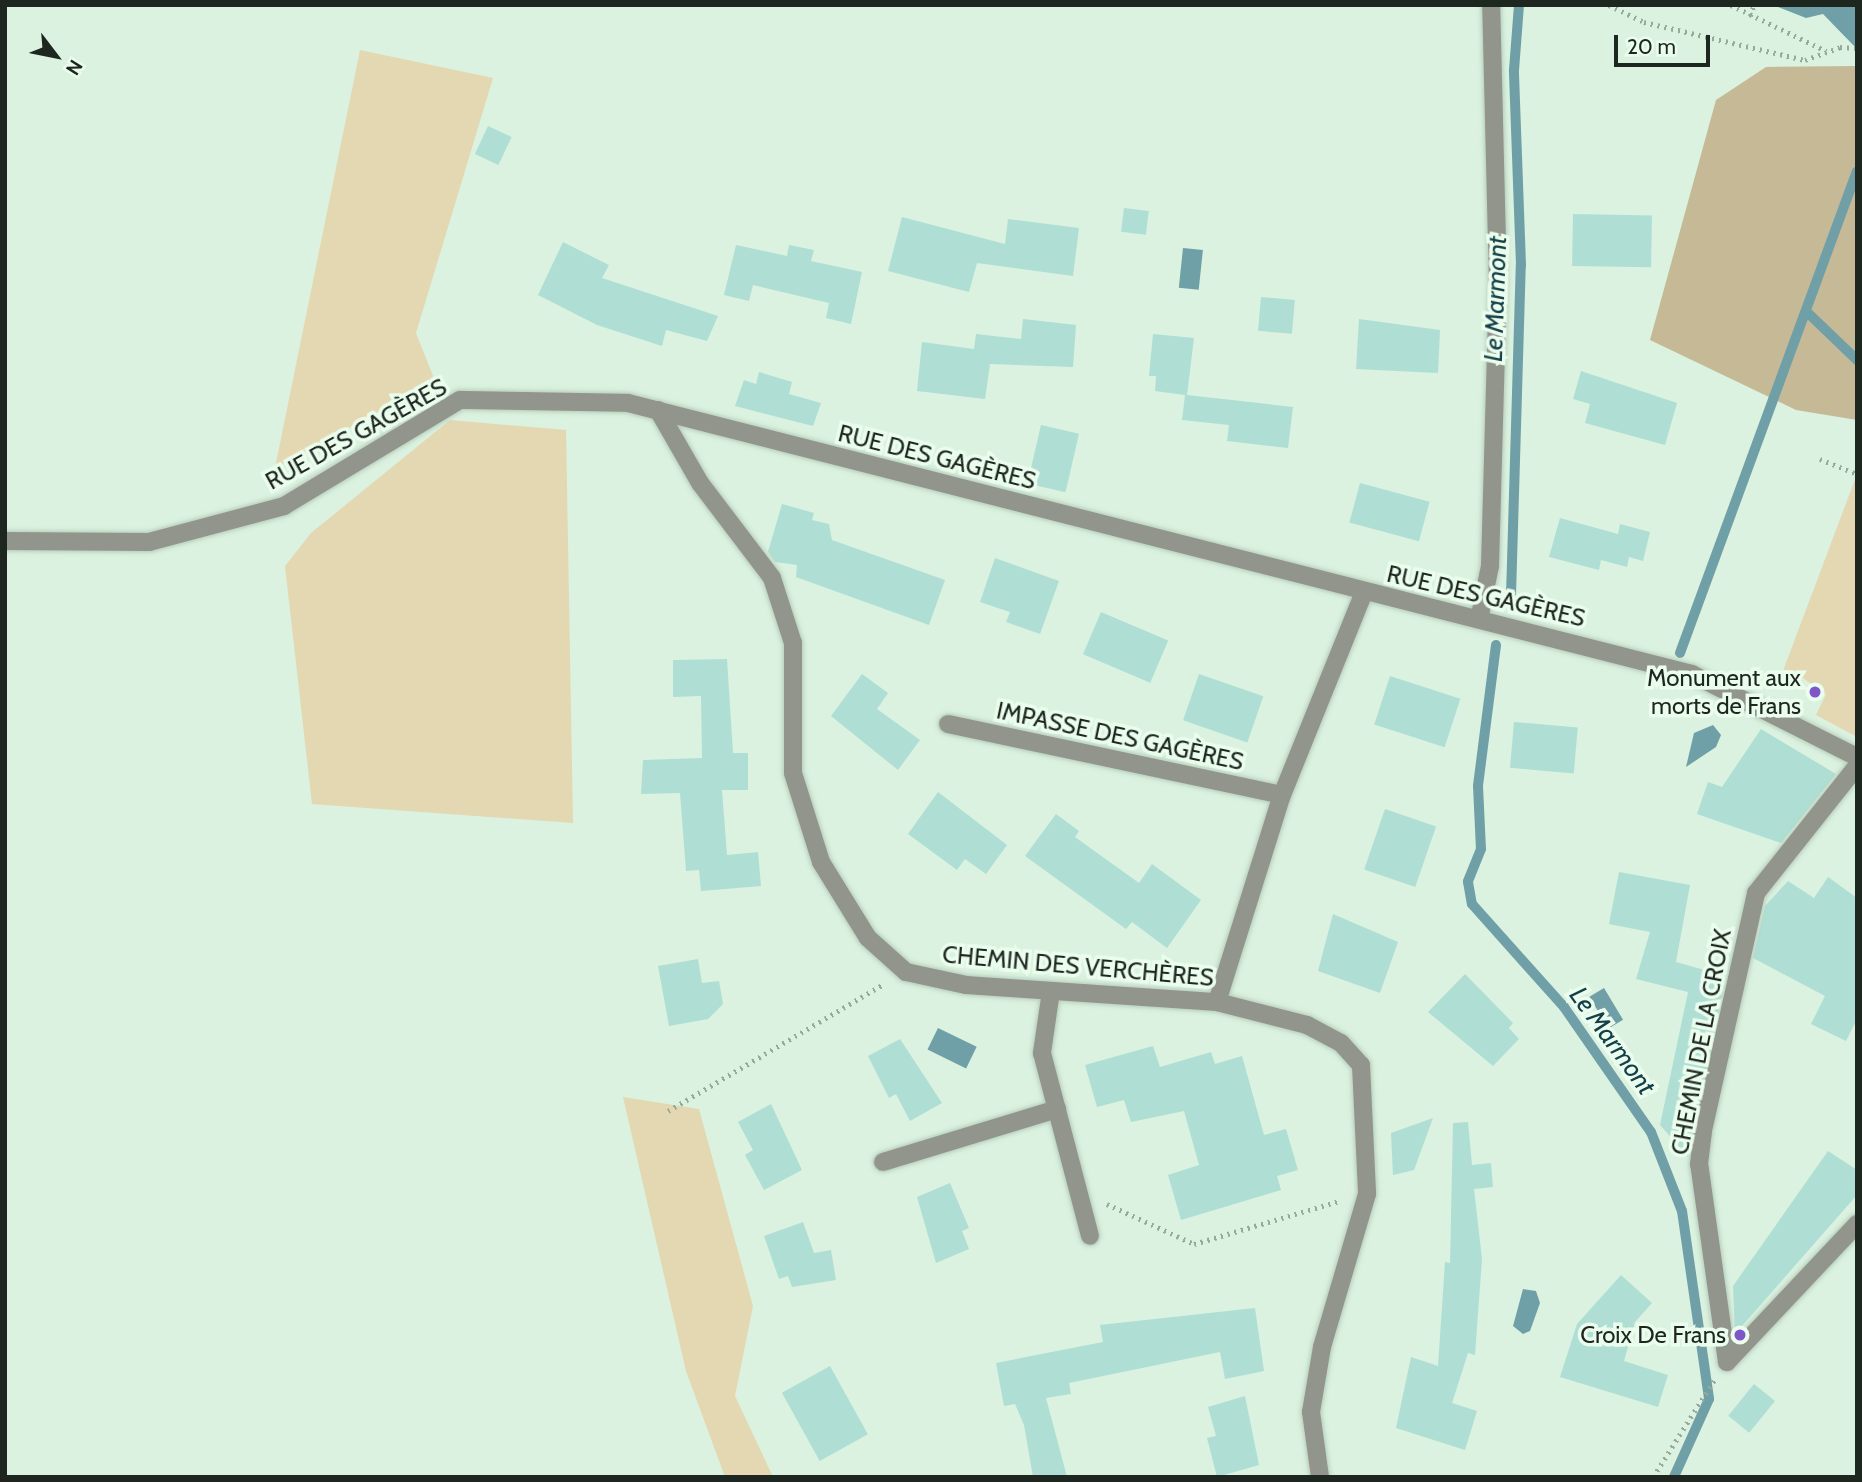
<!DOCTYPE html>
<meta charset="utf-8">
<style>
body{margin:0}
#map{position:relative;width:1862px;height:1482px;overflow:hidden;background:#daf2df;font-family:Cabin,sans-serif}
div>[style]{position:absolute}
.green>*{inset:0;background:#e3d8b2}
.forest>*{inset:0;background:#c5ba95}
.water>*{inset:0;background:#70a0a7;transform-origin:0 0}
.stream>*{height:10px;margin:-5px;padding:0 5px;transform-origin:5px;border-radius:5px;background:#70a0a7}
.building>*{inset:0;background:#afdfd4;transform-origin:0 0}
.path>*{height:4.5px;margin-top:-2.25px;transform-origin:0;background:repeating-linear-gradient(90deg,#97a99b 0 2px,transparent 0 7px)}
.roads{filter:drop-shadow(0 0 2px #b8cdbc) drop-shadow(0 0 2px #b8cdbc)}
.minor>*{height:18px;margin:-9px;padding:0 9px;transform-origin:9px;border-radius:9px;background:#92958b}
.dots>*{width:19px;height:19px;translate:-50% -50%;box-sizing:border-box;border:4px solid #ebfeee;border-radius:50%}
span{translate:-50% -50%;white-space:nowrap;text-align:center;line-height:1.15;-webkit-text-stroke:7px #ebfeee;paint-order:stroke}
.street-label{font-size:24px;color:#1d261f}
.poi-label{font-size:24px;color:#1d261f}
.right{translate:-100% -50%;text-align:right}
.water-label{font-size:26px;color:#144047;font-style:italic}
.frame{position:absolute;inset:0;border:7px solid #1d261f;pointer-events:none}
.north{position:absolute;left:21px;top:21px;width:70px;height:70px;-webkit-text-stroke:5px #ebfeee;paint-order:stroke;rotate:122deg;font-size:19px;font-weight:700;line-height:28px;text-align:center;color:#1d261f}
.north::after{content:'';display:block;margin:auto;width:24px;height:32px;background:#1d261f;clip-path:polygon(50% 0,100% 100%,50% 72%,0 100%)}
.scale{position:absolute;left:1614px;top:35px;width:96px;height:32px;box-sizing:border-box;border:4px solid #1d261f;border-top:0;padding-left:9px;font-size:21px;line-height:24px;white-space:nowrap;color:#1d261f;-webkit-text-stroke:5px #ebfeee;paint-order:stroke}
</style>
<div id="map">
<div class="green">
<i style="clip-path:polygon(360px 50px,493px 78px,416px 333px,435px 381px,275px 468px)"></i>
<i style="clip-path:polygon(450px 420px,566px 430px,573px 823px,312px 804px,285px 566px,311px 533px)"></i>
<i style="clip-path:polygon(1857px 474px,1857px 737px,1816px 715px,1826px 694px,1794px 672px,1785px 689px,1777px 687px)"></i>
<i style="clip-path:polygon(623px 1097px,699px 1109px,753px 1306px,735px 1396px,773px 1477px,725px 1477px,686px 1371px)"></i>
</div>
<div class="forest">
<i style="clip-path:polygon(1857px 66px,1857px 420px,1796px 410px,1650px 340px,1716px 100px,1766px 67px)"></i>
</div>
<div class="water">
<i style="clip-path:polygon(1773px 5px,1857px 5px,1857px 49px,1823px 14px,1806px 18px)"></i>
<i style="left:1183px;top:248px;width:20px;height:40px;rotate:6deg"></i>
<i style="clip-path:polygon(1713px 725px,1721px 735px,1716px 747px,1686px 767px,1694px 733px)"></i>
<i style="left:1604px;top:988px;width:37px;height:17px;rotate:59deg"></i>
<i style="left:938px;top:1028px;width:43px;height:24px;rotate:26deg"></i>
<i style="clip-path:polygon(1523px 1289px,1536px 1291px,1540px 1303px,1530px 1331px,1523px 1334px,1513px 1326px)"></i>
</div>
<div class="stream">
<i style="left:1808px;top:313px;width:68px;rotate:43.8deg"></i>
<i style="left:1511px;top:595px;width:330px;rotate:-88.3deg"></i>
<i style="left:1521px;top:265px;width:195px;rotate:-92.1deg"></i>
<i style="left:1514px;top:70px;width:65px;rotate:-85.6deg"></i>
<i style="left:1496px;top:645px;width:142px;rotate:97.3deg"></i>
<i style="left:1478px;top:786px;width:63px;rotate:87.3deg"></i>
<i style="left:1481px;top:849px;width:35px;rotate:112deg"></i>
<i style="left:1468px;top:882px;width:22px;rotate:80deg"></i>
<i style="left:1472px;top:904px;width:138px;rotate:48.2deg"></i>
<i style="left:1564px;top:1007px;width:152px;rotate:55.2deg"></i>
<i style="left:1651px;top:1132px;width:85px;rotate:68.6deg"></i>
<i style="left:1682px;top:1211px;width:190px;rotate:81.8deg"></i>
<i style="left:1709px;top:1399px;width:85px;rotate:114.2deg"></i>
<i style="left:1680px;top:653px;width:513px;rotate:-69.84deg"></i>
</div>
<div class="building">
<i style="left:488px;top:126px;width:26px;height:31px;rotate:25deg"></i>
<i style="left:1124px;top:208px;width:25px;height:24px;rotate:7deg"></i>
<i style="left:1573px;top:214px;width:79px;height:52px;rotate:1deg"></i>
<i style="clip-path:polygon(902px 217px,1005px 244px,1008px 219px,1079px 228px,1073px 276px,977px 263px,969px 292px,888px 271px)"></i>
<i style="clip-path:polygon(563px 242px,609px 265px,602px 278px,718px 316px,707px 341px,666px 330px,662px 346px,597px 325px,538px 295px)"></i>
<i style="clip-path:polygon(736px 245px,787px 256px,789px 245px,814px 250px,811px 261px,862px 272px,851px 324px,826px 318px,829px 303px,753px 285px,749px 301px,724px 295px)"></i>
<i style="left:1261px;top:297px;width:34px;height:34px;rotate:5deg"></i>
<i style="clip-path:polygon(1023px 319px,1076px 325px,1073px 367px,990px 364px,985px 399px,917px 391px,922px 342px,974px 349px,976px 334px,1021px 339px)"></i>
<i style="clip-path:polygon(1359px 319px,1440px 330px,1438px 373px,1356px 369px)"></i>
<i style="clip-path:polygon(1153px 334px,1194px 338px,1187px 395px,1293px 407px,1288px 448px,1227px 441px,1229px 425px,1182px 420px,1185px 395px,1155px 391px,1156px 376px,1149px 376px)"></i>
<i style="clip-path:polygon(1581px 371px,1677px 403px,1665px 445px,1585px 423px,1590px 404px,1573px 399px)"></i>
<i style="clip-path:polygon(759px 372px,792px 382px,789px 394px,821px 403px,813px 426px,735px 406px,744px 380px,756px 384px)"></i>
<i style="left:1041px;top:425px;width:39px;height:60px;rotate:13deg"></i>
<i style="left:1360px;top:483px;width:72px;height:41px;rotate:15deg"></i>
<i style="clip-path:polygon(782px 504px,814px 513px,812px 520px,829px 524px,832px 540px,945px 580px,929px 625px,796px 577px,797px 565px,775px 562px,768px 552px)"></i>
<i style="clip-path:polygon(1560px 518px,1618px 534px,1620px 524px,1650px 532px,1643px 561px,1629px 557px,1627px 567px,1601px 560px,1599px 570px,1549px 557px)"></i>
<i style="clip-path:polygon(995px 558px,1059px 581px,1040px 634px,1006px 622px,1010px 612px,980px 602px)"></i>
<i style="left:1101px;top:612px;width:73px;height:46px;rotate:23deg"></i>
<i style="clip-path:polygon(727px 659px,733px 753px,748px 753px,748px 790px,722px 790px,727px 855px,758px 852px,761px 886px,701px 891px,699px 870px,686px 871px,680px 793px,641px 794px,643px 760px,702px 758px,701px 696px,673px 697px,673px 660px)"></i>
<i style="clip-path:polygon(862px 674px,888px 693px,877px 709px,920px 740px,898px 770px,831px 716px)"></i>
<i style="left:1199px;top:674px;width:68px;height:49px;rotate:19deg"></i>
<i style="left:1390px;top:676px;width:74px;height:51px;rotate:18deg"></i>
<i style="left:1514px;top:722px;width:64px;height:46px;rotate:5deg"></i>
<i style="clip-path:polygon(1761px 729px,1836px 774px,1781px 843px,1697px 814px,1708px 782px,1722px 787px)"></i>
<i style="clip-path:polygon(938px 792px,1007px 845px,986px 874px,965px 859px,957px 870px,908px 834px)"></i>
<i style="left:1385px;top:809px;width:54px;height:64px;rotate:19deg"></i>
<i style="clip-path:polygon(1056px 814px,1079px 831px,1075px 837px,1139px 883px,1152px 864px,1201px 900px,1167px 948px,1132px 922px,1126px 929px,1025px 856px)"></i>
<i style="clip-path:polygon(1619px 872px,1690px 885px,1676px 962px,1726px 976px,1688px 1157px,1660px 1125px,1688px 992px,1636px 979px,1650px 932px,1609px 924px)"></i>
<i style="clip-path:polygon(1828px 877px,1857px 898px,1857px 1019px,1846px 1041px,1811px 1024px,1825px 996px,1753px 958px,1765px 906px,1788px 881px,1814px 898px)"></i>
<i style="clip-path:polygon(1333px 914px,1398px 942px,1380px 993px,1318px 971px)"></i>
<i style="clip-path:polygon(698px 959px,702px 983px,719px 981px,723px 1004px,708px 1019px,669px 1026px,658px 966px)"></i>
<i style="clip-path:polygon(1465px 974px,1513px 1023px,1509px 1028px,1519px 1039px,1493px 1066px,1428px 1012px)"></i>
<i style="clip-path:polygon(900px 1039px,942px 1103px,910px 1121px,896px 1094px,889px 1098px,868px 1056px)"></i>
<i style="clip-path:polygon(1153px 1046px,1160px 1067px,1211px 1052px,1215px 1064px,1242px 1056px,1264px 1135px,1286px 1129px,1298px 1170px,1277px 1176px,1281px 1190px,1181px 1220px,1168px 1175px,1199px 1165px,1184px 1111px,1131px 1122px,1124px 1100px,1097px 1107px,1085px 1065px)"></i>
<i style="clip-path:polygon(771px 1104px,802px 1170px,764px 1190px,745px 1155px,753px 1150px,738px 1122px)"></i>
<i style="clip-path:polygon(1433px 1118px,1414px 1170px,1393px 1175px,1391px 1133px)"></i>
<i style="clip-path:polygon(1468px 1122px,1472px 1165px,1491px 1163px,1493px 1187px,1474px 1189px,1482px 1259px,1475px 1355px,1468px 1353px,1452px 1403px,1477px 1411px,1465px 1450px,1396px 1428px,1411px 1357px,1438px 1366px,1445px 1262px,1450px 1263px,1453px 1123px)"></i>
<i style="clip-path:polygon(1828px 1151px,1857px 1170px,1857px 1195px,1735px 1334px,1733px 1286px)"></i>
<i style="clip-path:polygon(950px 1183px,969px 1228px,962px 1231px,969px 1249px,936px 1263px,917px 1197px)"></i>
<i style="clip-path:polygon(803px 1222px,814px 1253px,831px 1250px,836px 1280px,792px 1287px,788px 1276px,779px 1279px,764px 1236px)"></i>
<i style="clip-path:polygon(1621px 1275px,1652px 1303px,1635px 1322px,1624px 1361px,1668px 1375px,1658px 1407px,1560px 1377px,1577px 1324px)"></i>
<i style="clip-path:polygon(1255px 1308px,1264px 1371px,1225px 1379px,1220px 1352px,1069px 1383px,1071px 1394px,1046px 1398px,1067px 1477px,1033px 1477px,1024px 1425px,1015px 1404px,1004px 1406px,996px 1363px,1103px 1342px,1100px 1325px)"></i>
<i style="left:830px;top:1366px;width:78px;height:55px;rotate:61deg"></i>
<i style="left:1754px;top:1384px;width:27px;height:41px;rotate:39deg"></i>
<i style="clip-path:polygon(1245px 1396px,1259px 1465px,1217px 1477px,1207px 1438px,1216px 1436px,1208px 1407px)"></i>
</div>
<div class="path">
<i style="left:1609px;top:5px;width:39px;rotate:26deg"></i>
<i style="left:1644px;top:22px;width:165px;rotate:13.3deg"></i>
<i style="left:1805px;top:60px;width:37px;rotate:-20deg"></i>
<i style="left:1840px;top:47px;width:17px;rotate:3deg"></i>
<i style="left:1731px;top:5px;width:106px;rotate:25.8deg"></i>
<i style="left:1750px;top:16px;width:12px;rotate:-70deg"></i>
<i style="left:1820px;top:459px;width:40px;rotate:22deg"></i>
<i style="left:668px;top:1111px;width:251px;rotate:-30.5deg"></i>
<i style="left:1107px;top:1204px;width:96px;rotate:24.7deg"></i>
<i style="left:1194px;top:1244px;width:151px;rotate:-16.5deg"></i>
<i style="left:1653px;top:1477px;width:115px;rotate:-57.8deg"></i>
</div>
<div class="roads">
<div class="minor">
<i style="left:658px;top:410px;width:84px;rotate:60.1deg"></i>
<i style="left:700px;top:483px;width:119px;rotate:52.8deg"></i>
<i style="left:772px;top:578px;width:68px;rotate:72.1deg"></i>
<i style="left:793px;top:643px;width:130px;rotate:90deg"></i>
<i style="left:793px;top:773px;width:93px;rotate:72.5deg"></i>
<i style="left:821px;top:862px;width:89px;rotate:58.3deg"></i>
<i style="left:868px;top:938px;width:51px;rotate:41.8deg"></i>
<i style="left:906px;top:972px;width:61px;rotate:12.2deg"></i>
<i style="left:966px;top:985px;width:252px;rotate:3.9deg"></i>
<i style="left:1217px;top:1002px;width:93px;rotate:14.3deg"></i>
<i style="left:1307px;top:1025px;width:38px;rotate:28deg"></i>
<i style="left:1341px;top:1043px;width:30px;rotate:48deg"></i>
<i style="left:1361px;top:1065px;width:129px;rotate:87.3deg"></i>
<i style="left:1367px;top:1194px;width:159px;rotate:106.4deg"></i>
<i style="left:1322px;top:1347px;width:66px;rotate:99.6deg"></i>
<i style="left:1311px;top:1412px;width:66px;rotate:82.1deg"></i>
<i style="left:5px;top:541px;width:144px;rotate:0.4deg"></i>
<i style="left:149px;top:542px;width:140px;rotate:-14.9deg"></i>
<i style="left:284px;top:506px;width:205px;rotate:-31.1deg"></i>
<i style="left:460px;top:400px;width:168px;rotate:1deg"></i>
<i style="left:628px;top:403px;width:1098px;rotate:14.29deg"></i>
<i style="left:1692px;top:674px;width:185px;rotate:26.7deg"></i>
<i style="left:1480px;top:615px;width:50px;rotate:-78.5deg"></i>
<i style="left:1490px;top:566px;width:282px;rotate:-88.4deg"></i>
<i style="left:1498px;top:284px;width:279px;rotate:-91.4deg"></i>
<i style="left:948px;top:724px;width:341px;rotate:12deg"></i>
<i style="left:1051px;top:991px;width:63px;rotate:98.3deg"></i>
<i style="left:1042px;top:1053px;width:189px;rotate:75.3deg"></i>
<i style="left:1217px;top:1002px;width:217px;rotate:-72.6deg"></i>
<i style="left:1282px;top:795px;width:219px;rotate:-68deg"></i>
<i style="left:883px;top:1162px;width:182px;rotate:-16.9deg"></i>
<i style="left:1727px;top:1362px;width:200px;rotate:-98deg"></i>
<i style="left:1699px;top:1164px;width:38px;rotate:-83deg"></i>
<i style="left:1704px;top:1126px;width:239px;rotate:-77.4deg"></i>
<i style="left:1756px;top:893px;width:162px;rotate:-51.5deg"></i>
<i style="left:1727px;top:1362px;width:190px;rotate:-46.7deg"></i>
</div>
</div>
<div class="dots">
<i style="left:1815px;top:692px;background:#7e55cf"></i>
<i style="left:1740px;top:1335px;background:#7e55cf"></i>
</div>
<div class="street-label">
<span style="left:356px;top:434px;rotate:-29deg">RUE DES GAGÈRES</span>
<span style="left:937px;top:457px;rotate:14deg">RUE DES GAGÈRES</span>
<span style="left:1486px;top:596px;rotate:13deg">RUE DES GAGÈRES</span>
<span style="left:1120px;top:736px;rotate:12deg">IMPASSE DES GAGÈRES</span>
<span style="left:1078px;top:966px;rotate:5deg">CHEMIN DES VERCHÈRES</span>
<span style="left:1701px;top:1042px;rotate:-79deg">CHEMIN DE LA CROIX</span>
</div>
<div class="poi-label">
<span class="right" style="left:1801px;top:692px">Monument aux<br>morts de Frans</span>
<span class="right" style="left:1726px;top:1335px">Croix De Frans</span>
</div>
<div class="water-label">
<span style="left:1496px;top:299px;rotate:-88deg">Le Marmont</span>
<span style="left:1612px;top:1041px;rotate:54deg">Le Marmont</span>
</div>
<div class="frame"></div>
<div class="north">N</div>
<div class="scale">20 m</div>
</div>
